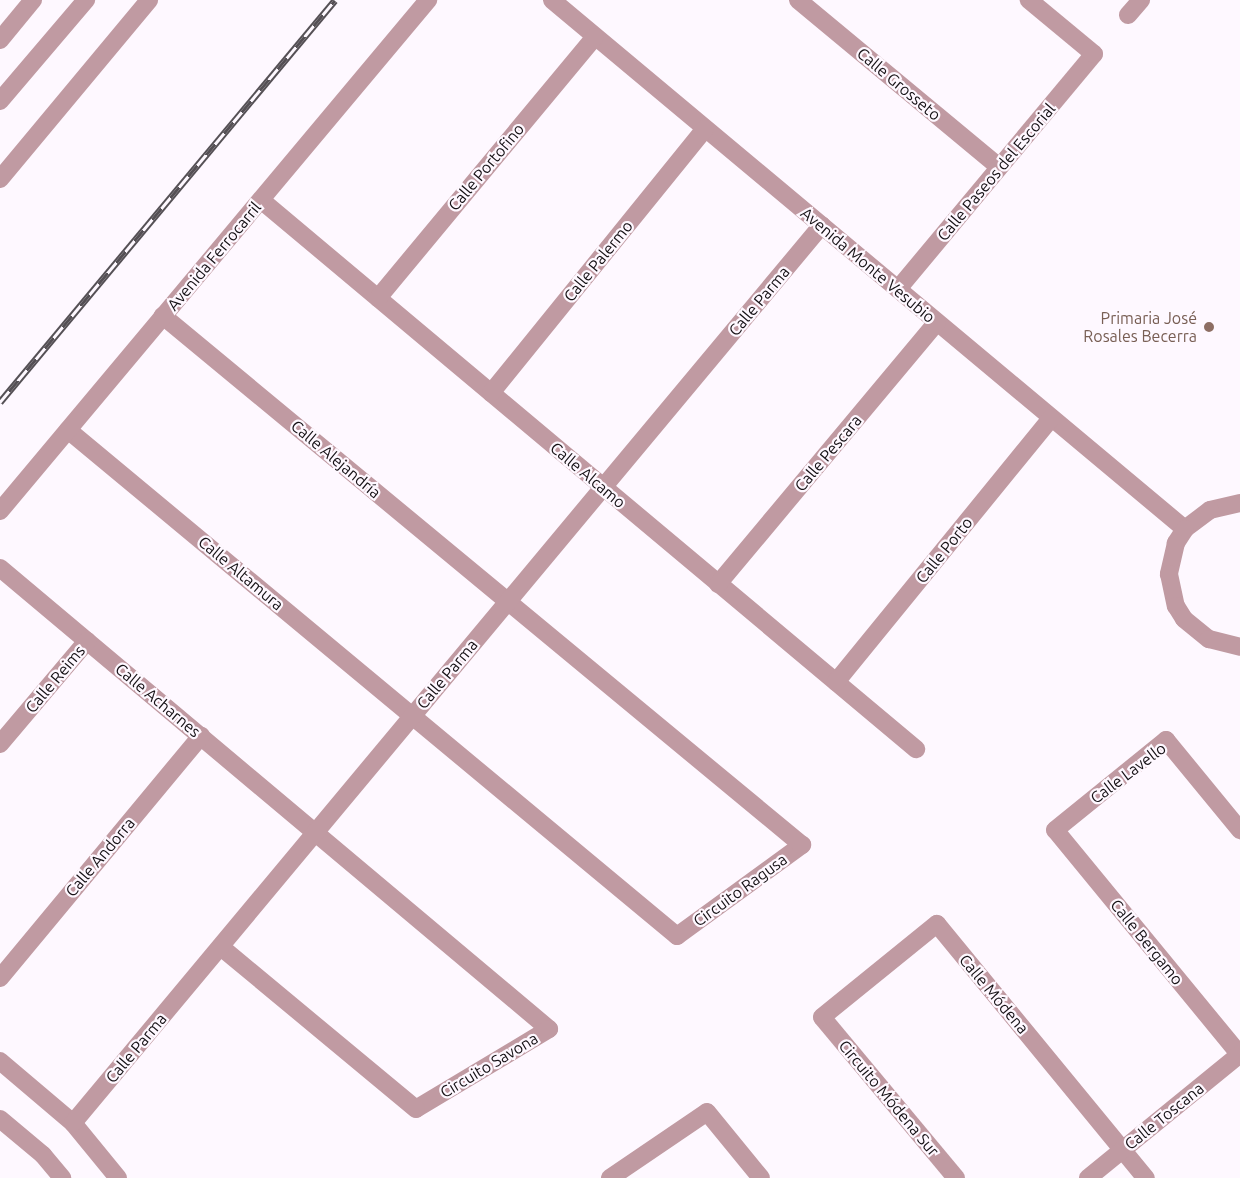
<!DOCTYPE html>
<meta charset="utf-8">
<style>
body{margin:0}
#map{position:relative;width:1240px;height:1178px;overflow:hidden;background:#fef8ff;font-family:Ubuntu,sans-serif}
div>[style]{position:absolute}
.minor>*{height:18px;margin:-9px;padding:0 9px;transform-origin:9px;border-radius:9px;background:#c09aa2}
.rail>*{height:7px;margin-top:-3.5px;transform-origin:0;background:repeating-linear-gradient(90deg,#fef8ff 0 14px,#555055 0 28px);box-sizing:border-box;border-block:2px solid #555055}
.dots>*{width:16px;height:16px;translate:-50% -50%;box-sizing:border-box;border:3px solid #fef8ff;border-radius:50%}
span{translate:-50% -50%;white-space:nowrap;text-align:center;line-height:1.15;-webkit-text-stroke:4.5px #fef8ff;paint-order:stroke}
.street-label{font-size:16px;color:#151115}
.education-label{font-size:16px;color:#785e54}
.right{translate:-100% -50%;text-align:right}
</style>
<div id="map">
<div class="minor">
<i style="left:552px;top:0;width:825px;rotate:39.89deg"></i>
<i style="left:798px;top:0;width:261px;rotate:39.7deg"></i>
<i style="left:1128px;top:15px;width:20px;rotate:-49deg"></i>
<i style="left:0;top:40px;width:52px;rotate:-50.5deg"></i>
<i style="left:0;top:101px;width:133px;rotate:-49.6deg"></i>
<i style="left:0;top:179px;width:233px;rotate:-50.2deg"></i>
<i style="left:261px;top:200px;width:855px;rotate:39.97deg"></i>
<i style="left:898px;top:289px;width:306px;rotate:-50.2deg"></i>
<i style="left:1094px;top:54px;width:85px;rotate:-140.3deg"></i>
<i style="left:378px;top:298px;width:339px;rotate:-50.3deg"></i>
<i style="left:491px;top:393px;width:340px;rotate:-51deg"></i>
<i style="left:68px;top:430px;width:792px;rotate:39.72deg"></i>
<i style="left:677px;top:936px;width:155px;rotate:-36.1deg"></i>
<i style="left:802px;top:845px;width:830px;rotate:-140.38deg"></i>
<i style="left:1240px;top:503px;width:31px;rotate:167deg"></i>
<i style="left:1210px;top:510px;width:31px;rotate:143deg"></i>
<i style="left:1185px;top:529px;width:17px;rotate:123deg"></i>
<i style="left:1176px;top:543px;width:32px;rotate:103deg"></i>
<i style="left:1169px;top:574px;width:33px;rotate:78deg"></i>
<i style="left:1176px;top:606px;width:15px;rotate:58deg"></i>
<i style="left:1184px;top:619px;width:32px;rotate:39deg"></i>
<i style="left:1209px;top:639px;width:32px;rotate:14deg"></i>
<i style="left:0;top:511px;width:667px;rotate:-50.05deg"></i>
<i style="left:0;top:568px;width:717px;rotate:40.02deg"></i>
<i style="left:549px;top:1029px;width:155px;rotate:149deg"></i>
<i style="left:416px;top:1109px;width:254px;rotate:-140.3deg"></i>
<i style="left:718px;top:584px;width:341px;rotate:-50.1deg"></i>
<i style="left:836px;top:682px;width:340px;rotate:-50.8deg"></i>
<i style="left:0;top:744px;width:135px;rotate:-49.8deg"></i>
<i style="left:0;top:978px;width:315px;rotate:-50.3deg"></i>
<i style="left:1240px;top:1055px;width:291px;rotate:-129.4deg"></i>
<i style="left:1055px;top:830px;width:143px;rotate:-39deg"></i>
<i style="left:1166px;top:740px;width:117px;rotate:50.6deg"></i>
<i style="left:0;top:1061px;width:96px;rotate:40.3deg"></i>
<i style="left:73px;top:1123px;width:71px;rotate:50.7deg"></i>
<i style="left:0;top:1119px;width:56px;rotate:39.9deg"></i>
<i style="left:43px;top:1155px;width:30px;rotate:50deg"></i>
<i style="left:73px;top:1123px;width:1169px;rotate:-50.17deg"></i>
<i style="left:610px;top:1178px;width:117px;rotate:-34.2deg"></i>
<i style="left:707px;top:1112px;width:85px;rotate:50.7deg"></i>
<i style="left:956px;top:1178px;width:209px;rotate:-129.8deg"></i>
<i style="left:822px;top:1017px;width:148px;rotate:-39deg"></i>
<i style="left:937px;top:924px;width:329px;rotate:50.6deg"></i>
<i style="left:1088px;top:1178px;width:196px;rotate:-39.2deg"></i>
</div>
<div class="rail">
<i style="left:0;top:402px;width:523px;rotate:-50.19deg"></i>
</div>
<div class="dots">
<i style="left:1209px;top:327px;background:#8d6e63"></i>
</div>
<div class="street-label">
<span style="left:899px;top:84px;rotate:40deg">Calle Grosseto</span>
<span style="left:486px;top:167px;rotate:-50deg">Calle Portofino</span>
<span style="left:996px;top:172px;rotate:-50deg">Calle Paseos del Escorial</span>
<span style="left:214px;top:256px;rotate:-50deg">Avenida Ferrocarril</span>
<span style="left:598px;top:261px;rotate:-51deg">Calle Palermo</span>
<span style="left:868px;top:265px;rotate:40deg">Avenida Monte Vesubio</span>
<span style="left:759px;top:301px;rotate:-50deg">Calle Parma</span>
<span style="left:828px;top:453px;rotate:-50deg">Calle Pescara</span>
<span style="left:336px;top:459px;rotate:40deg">Calle Alejandría</span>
<span style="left:588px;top:475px;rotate:40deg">Calle Alcamo</span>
<span style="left:944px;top:550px;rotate:-51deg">Calle Porto</span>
<span style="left:241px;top:573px;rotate:40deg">Calle Altamura</span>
<span style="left:447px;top:674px;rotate:-50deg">Calle Parma</span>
<span style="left:55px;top:679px;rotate:-50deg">Calle Reims</span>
<span style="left:158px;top:700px;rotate:40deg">Calle Acharnes</span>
<span style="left:1128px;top:773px;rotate:-37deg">Calle Lavello</span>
<span style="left:100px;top:857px;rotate:-50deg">Calle Andorra</span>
<span style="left:740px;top:890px;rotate:-36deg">Circuito Ragusa</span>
<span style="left:1147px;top:942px;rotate:51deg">Calle Bergamo</span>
<span style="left:994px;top:994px;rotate:50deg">Calle Módena</span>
<span style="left:136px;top:1048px;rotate:-50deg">Calle Parma</span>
<span style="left:489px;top:1065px;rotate:-31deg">Circuito Savona</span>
<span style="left:889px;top:1098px;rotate:50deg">Circuito Módena Sur</span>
<span style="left:1164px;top:1116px;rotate:-39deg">Calle Toscana</span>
</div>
<div class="education-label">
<span class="right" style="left:1197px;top:327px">Primaria José<br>Rosales Becerra</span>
</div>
</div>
